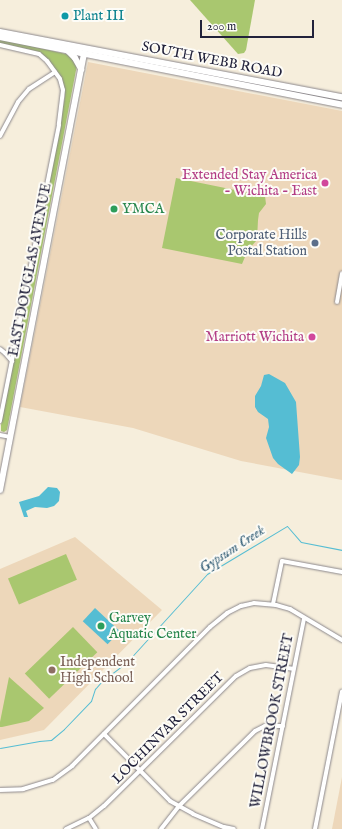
<!DOCTYPE html>
<style>
body{margin:0}
#map{position:relative;width:342px;height:829px;overflow:hidden;background:#f6eedc;font-family:"IM FELL English",serif}
div>[style]{position:absolute}
.built>*{inset:0;background:#edd7ba}
.green>*{inset:0;background:#a9c76f;transform-origin:0 0}
.water>*{inset:0;background:#55bdd3;transform-origin:0 0}
.stream>*{height:1px;margin:-0.5px;padding:0 0.5px;transform-origin:0.5px;border-radius:0.5px;background:#55bdd3}
.roads{filter:drop-shadow(0 0 1px #8c888c) drop-shadow(0 0 1px #8c888c)}
.street>*{height:4px;margin:-2px;padding:0 2px;transform-origin:2px;border-radius:2px;background:#fff}
.secondary>*{height:6px;margin:-3px;padding:0 3px;transform-origin:3px;border-radius:3px;background:#fff}
.dots>*{width:11px;height:11px;translate:-50% -50%;box-sizing:border-box;border:2px solid #fdfcf7;border-radius:50%}
span{translate:-50% -50%;white-space:nowrap;text-align:center;line-height:1.15;-webkit-text-stroke:4px #fdfcf7;paint-order:stroke}
.culture-label{font-size:14px;color:#0d838f}
.left{translate:0 -50%;text-align:left}
.street-label{font-size:14px;color:#22223b}
.hotel-label{font-size:14px;color:#b23c85}
.right{translate:-100% -50%;text-align:right}
.leisure-label{font-size:14px;color:#27864d}
.service-label{font-size:14px;color:#4e5e75}
.education-label{font-size:14px;color:#785e54}
.water-label{font-size:15px;color:#366078;font-style:italic}
.scale{position:absolute;left:200px;top:20px;width:114px;height:18px;box-sizing:border-box;border:2px solid #22223b;border-top:0;padding-left:5px;font-size:12px;line-height:14px;white-space:nowrap;color:#22223b;-webkit-text-stroke:3px #fdfcf7;paint-order:stroke}
</style>
<div id="map">
<div class="built">
<i style="clip-path:polygon(88px 62px,342px 111px,342px 480px,241px 461px,133px 428px,20px 407px)"></i>
<i style="clip-path:polygon(75px 537px,162px 610px,44px 730px,0 740px,0 569px)"></i>
<i style="clip-path:polygon(342px 777px,342px 829px,332px 829px)"></i>
</div>
<div class="green">
<i style="clip-path:polygon(190px 0,255px 0,246px 50px,244px 53px,238px 54px)"></i>
<i style="clip-path:polygon(0 39px,66px 54px,72px 56px,77px 65px,7px 430px,4px 432px,1px 431px,1px 425px,65px 96px,61px 78px,45px 57px,31px 50px,0 43px)"></i>
<i style="clip-path:polygon(176px 178px,265px 196px,266px 204px,259px 213px,258px 220px,257px 240px,248px 250px,242px 264px,162px 248px)"></i>
<i style="left:66px;top:554px;width:28px;height:63px;rotate:67deg"></i>
<i style="left:73px;top:627px;width:35px;height:67px;rotate:46deg"></i>
<i style="clip-path:polygon(9px 677px,44px 708px,29px 721px,2px 727px,0 727px,0 722px)"></i>
</div>
<div class="water">
<i style="clip-path:polygon(269px 374px,285px 383px,296px 402px,300px 457px,299px 465px,292px 474px,278px 464px,273px 458px,266px 438px,269px 427px,268px 419px,258px 412px,255px 407px,255px 396px,261px 386px,264px 375px)"></i>
<i style="clip-path:polygon(48px 487px,57px 488px,60px 492px,59px 501px,54px 506px,47px 508px,35px 507px,26px 511px,28px 517px,24px 517px,19px 502px,39px 496px)"></i>
<i style="left:95px;top:608px;width:34px;height:18px;rotate:43deg"></i>
</div>
<div class="stream">
<i style="left:0;top:748px;width:40px;rotate:-10deg"></i>
<i style="left:39px;top:741px;width:12px;rotate:-5deg"></i>
<i style="left:51px;top:740px;width:17px;rotate:-40deg"></i>
<i style="left:64px;top:729px;width:39px;rotate:-46deg"></i>
<i style="left:91px;top:701px;width:13px;rotate:-72deg"></i>
<i style="left:95px;top:689px;width:11px;rotate:-49deg"></i>
<i style="left:102px;top:681px;width:30px;rotate:-37deg"></i>
<i style="left:126px;top:663px;width:120px;rotate:-47.7deg"></i>
<i style="left:207px;top:574px;width:93px;rotate:-31deg"></i>
<i style="left:287px;top:526px;width:21px;rotate:49deg"></i>
<i style="left:301px;top:542px;width:42px;rotate:11deg"></i>
</div>
<div class="roads">
<div class="street">
<i style="left:0;top:45px;width:40px;rotate:13deg"></i>
<i style="left:39px;top:54px;width:11px;rotate:41deg"></i>
<i style="left:47px;top:61px;width:22px;rotate:54deg"></i>
<i style="left:60px;top:79px;width:11px;rotate:75deg"></i>
<i style="left:63px;top:90px;width:35px;rotate:97deg"></i>
<i style="left:59px;top:125px;width:302px;rotate:101.3deg"></i>
<i style="left:0;top:136px;width:38px;rotate:-62deg"></i>
<i style="left:18px;top:102px;width:17px;rotate:-50deg"></i>
<i style="left:29px;top:89px;width:31px;rotate:-33deg"></i>
<i style="left:337px;top:302px;width:29px;rotate:-80deg"></i>
<i style="left:0;top:349px;width:6px;rotate:39deg"></i>
<i style="left:5px;top:353px;width:11px;rotate:49deg"></i>
<i style="left:0;top:435px;width:10px;rotate:11deg"></i>
<i style="left:273px;top:604px;width:44px;rotate:-78.2deg"></i>
<i style="left:282px;top:561px;width:61px;rotate:10.4deg"></i>
<i style="left:104px;top:734px;width:94px;rotate:45.4deg"></i>
<i style="left:170px;top:801px;width:26px;rotate:29deg"></i>
<i style="left:193px;top:814px;width:34px;rotate:23deg"></i>
<i style="left:224px;top:827px;width:10px;rotate:11deg"></i>
<i style="left:0;top:790px;width:23px;rotate:-2deg"></i>
<i style="left:23px;top:789px;width:31px;rotate:-17deg"></i>
<i style="left:53px;top:780px;width:24px;rotate:-36deg"></i>
<i style="left:72px;top:766px;width:196px;rotate:-45.2deg"></i>
<i style="left:210px;top:627px;width:22px;rotate:-39deg"></i>
<i style="left:227px;top:613px;width:16px;rotate:-27deg"></i>
<i style="left:241px;top:606px;width:13px;rotate:-13deg"></i>
<i style="left:254px;top:603px;width:22px;rotate:5deg"></i>
<i style="left:276px;top:605px;width:15px;rotate:16deg"></i>
<i style="left:290px;top:609px;width:61px;rotate:30.8deg"></i>
<i style="left:89px;top:818px;width:13px;rotate:58deg"></i>
<i style="left:66px;top:829px;width:25px;rotate:-26deg"></i>
<i style="left:89px;top:818px;width:19px;rotate:-39deg"></i>
<i style="left:104px;top:806px;width:185px;rotate:-44.6deg"></i>
<i style="left:236px;top:676px;width:16px;rotate:-30deg"></i>
<i style="left:250px;top:668px;width:16px;rotate:-11deg"></i>
<i style="left:266px;top:665px;width:27px;rotate:8deg"></i>
<i style="left:161px;top:829px;width:28px;rotate:-52deg"></i>
<i style="left:178px;top:807px;width:108px;rotate:-44.6deg"></i>
<i style="left:255px;top:731px;width:11px;rotate:-27deg"></i>
<i style="left:265px;top:726px;width:18px"></i>
<i style="left:262px;top:829px;width:215px;rotate:-78.7deg"></i>
<i style="left:315px;top:829px;width:140px;rotate:-78.9deg"></i>
</div>
<div class="secondary">
<i style="left:0;top:32px;width:348px;rotate:10.8deg"></i>
<i style="left:0;top:37px;width:349px;rotate:11.2deg"></i>
<i style="left:69px;top:52px;width:8px;rotate:45deg"></i>
<i style="left:75px;top:58px;width:13px;rotate:61deg"></i>
<i style="left:0;top:490px;width:443px;rotate:-79.1deg"></i>
</div>
</div>
<div class="dots">
<i style="left:65px;top:16px;background:#0f9aa8"></i>
<i style="left:325px;top:183px;background:#d1479c"></i>
<i style="left:114px;top:209px;background:#2e9e5b"></i>
<i style="left:315px;top:243px;background:#5c6f8a"></i>
<i style="left:312px;top:337px;background:#d1479c"></i>
<i style="left:101px;top:626px;background:#2e9e5b"></i>
<i style="left:52px;top:670px;background:#8d6e63"></i>
</div>
<div class="culture-label">
<span class="left" style="left:73px;top:16px">Plant III</span>
</div>
<div class="street-label">
<span style="left:212px;top:60px;rotate:11deg">SOUTH WEBB ROAD</span>
<span style="left:30px;top:270px;rotate:-79deg">EAST DOUGLAS AVENUE</span>
<span style="left:272px;top:721px;rotate:-79deg">WILLOWBROOK STREET</span>
<span style="left:168px;top:728px;rotate:-45deg">LOCHINVAR STREET</span>
</div>
<div class="hotel-label">
<span class="right" style="left:317px;top:183px">Extended Stay America<br>- Wichita - East</span>
<span class="right" style="left:304px;top:337px">Marriott Wichita</span>
</div>
<div class="leisure-label">
<span class="left" style="left:122px;top:209px">YMCA</span>
<span class="left" style="left:109px;top:626px">Garvey<br>Aquatic Center</span>
</div>
<div class="service-label">
<span class="right" style="left:307px;top:243px">Corporate Hills<br>Postal Station</span>
</div>
<div class="education-label">
<span class="left" style="left:60px;top:670px">Independent<br>High School</span>
</div>
<div class="water-label">
<span style="left:232px;top:549px;rotate:-33deg">Gypsum Creek</span>
</div>
<div class="scale">200 m</div>
</div>
